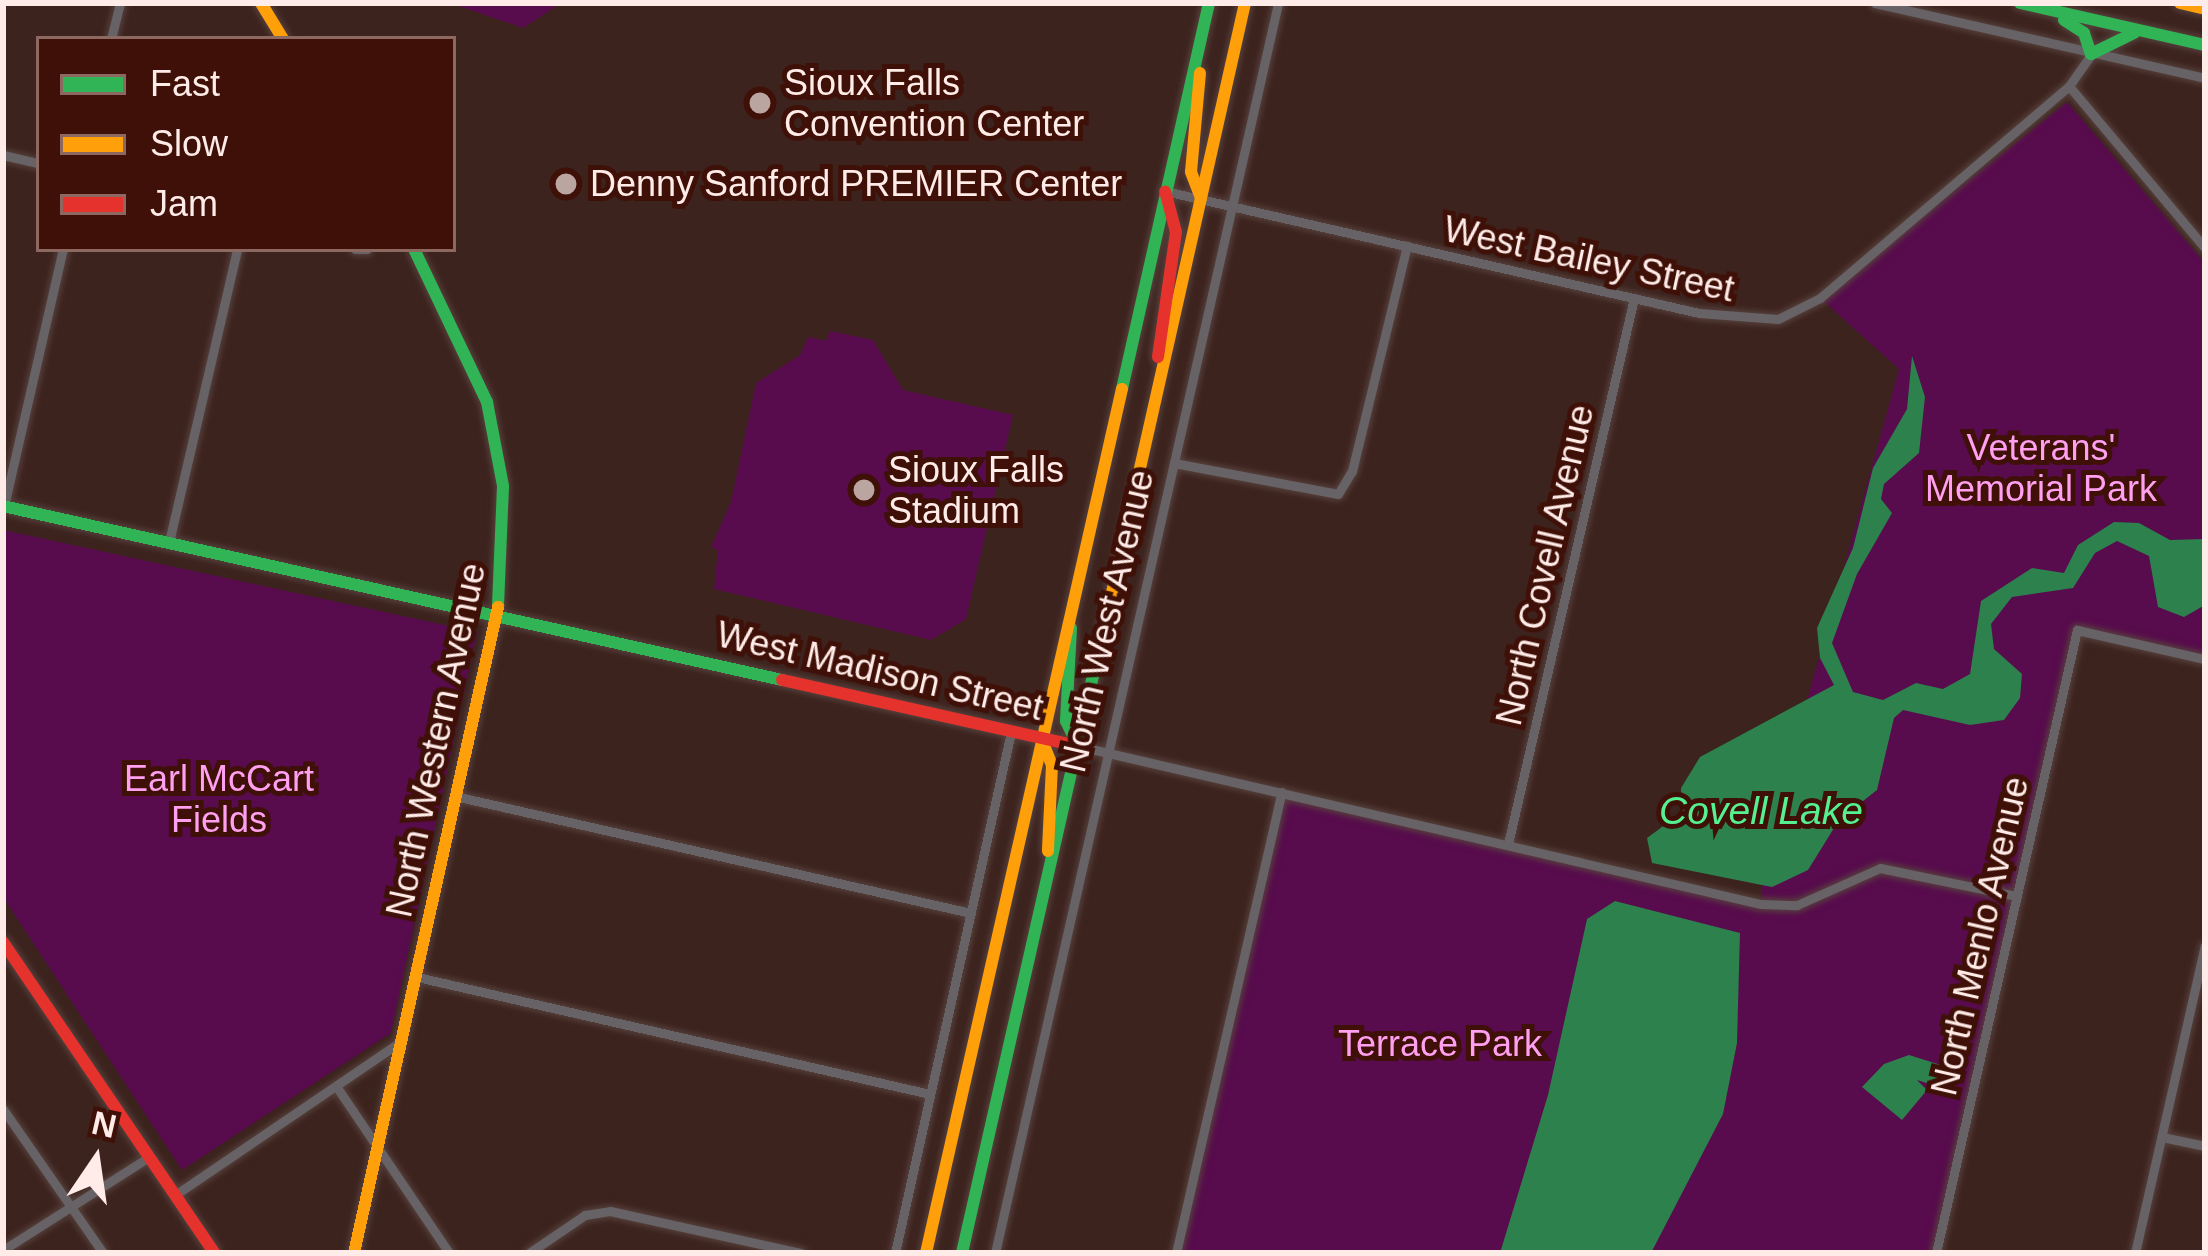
<!DOCTYPE html>
<style>
body{margin:0}
#map{position:relative;width:2208px;height:1256px;overflow:hidden;background:#3d231e;font-family:Arial,sans-serif}
div>[style]{position:absolute}
.green>*{inset:0;background:#580b4d}
.water>*{inset:0;background:#2d814c}
.roads{filter:drop-shadow(0 0 3px #56413d) drop-shadow(0 0 3px #56413d)}
.street>*{height:9px;margin:-4.5px;padding:0 4.5px;transform-origin:4.5px;border-radius:4.5px;background:#676265}
.fast>*{height:12px;margin:-6px;padding:0 6px;transform-origin:6px;border-radius:6px;background:#30b455}
.slow>*{height:12px;margin:-6px;padding:0 6px;transform-origin:6px;border-radius:6px;background:#ff9f0a}
.jam>*{height:12px;margin:-6px;padding:0 6px;transform-origin:6px;border-radius:6px;background:#e5322d}
.dots>*{width:33px;height:33px;translate:-50% -50%;box-sizing:border-box;border:6px solid #3f1007;border-radius:50%}
span{translate:-50% -50%;white-space:nowrap;text-align:center;line-height:1.15;-webkit-text-stroke:10px #3f1007;paint-order:stroke}
.poi-label{font-size:36px;color:#ffebe7}
.left{translate:0 -50%;text-align:left}
.street-label{font-size:36px;color:#ffebe7}
.park-label{font-size:36px;color:#fe9fef}
.water-label{font-size:39px;color:#55f191;font-style:italic}
.frame{position:absolute;inset:0;border:6px solid #ffebe7;pointer-events:none}
.legend{position:absolute;left:36px;top:36px;width:420px;height:216px;box-sizing:border-box;background:#3f1007;border:3px solid #8c6861;margin:0;padding:15px 21px;list-style:none;font-size:36px;color:#ffebe7}
.legend li{display:flex;align-items:center;gap:24px;height:60px}
.legend b{width:60px;border:3px solid #8c6861}
.north{position:absolute;left:36px;top:1100px;width:120px;height:120px;-webkit-text-stroke:9px #3f1007;paint-order:stroke;rotate:13deg;font-size:33px;font-weight:700;line-height:48px;text-align:center;color:#ffebe7}
.north::after{content:'';display:block;margin:auto;width:42px;height:54px;background:#ffebe7;clip-path:polygon(50% 0,100% 100%,50% 72%,0 100%)}
</style>
<div id="map">
<div class="green">
<i style="clip-path:polygon(450px 3px,561px 3px,523px 28px)"></i>
<i style="clip-path:polygon(2067px 102px,2205px 263px,2205px 659px,2078px 630px,1936px 1253px,1176px 1253px,1282px 792px,1761px 902px,1765px 852px,1899px 369px,1820px 298px)"></i>
<i style="clip-path:polygon(830px 331px,873px 340px,903px 390px,1013px 415px,966px 619px,931px 640px,714px 589px,718px 550px,711px 547px,731px 502px,756px 383px,800px 355px,808px 337px,826px 341px)"></i>
<i style="clip-path:polygon(3px 530px,477px 632px,391px 1033px,182px 1170px,3px 897px)"></i>
</div>
<div class="water">
<i style="clip-path:polygon(1912px 356px,1925px 397px,1919px 453px,1884px 484px,1881px 499px,1892px 513px,1857px 574px,1832px 643px,1853px 692px,1883px 700px,1916px 683px,1943px 689px,1970px 674px,1981px 601px,2032px 568px,2064px 573px,2078px 545px,2114px 522px,2139px 523px,2170px 540px,2205px 539px,2205px 605px,2184px 617px,2158px 607px,2149px 556px,2117px 541px,2095px 553px,2073px 588px,2012px 597px,1991px 624px,1994px 649px,2022px 674px,2020px 698px,2004px 720px,1970px 725px,1903px 710px,1894px 718px,1877px 790px,1839px 820px,1808px 870px,1772px 887px,1652px 863px,1647px 838px,1681px 813px,1681px 788px,1700px 757px,1834px 685px,1820px 658px,1817px 628px,1853px 548px,1873px 468px,1907px 409px)"></i>
<i style="clip-path:polygon(1615px 901px,1740px 933px,1737px 1043px,1723px 1114px,1651px 1253px,1500px 1253px,1548px 1095px,1587px 919px)"></i>
<i style="clip-path:polygon(1909px 1055px,1947px 1067px,1933px 1085px,1917px 1080px,1927px 1090px,1902px 1120px,1862px 1087px,1884px 1064px)"></i>
</div>
<div class="roads">
<div class="street">
<i style="left:1875px;top:3px;width:338px;rotate:12.8deg"></i>
<i style="left:111px;top:39px;width:37px;rotate:-76deg"></i>
<i style="left:2069px;top:86px;width:212px;rotate:50deg"></i>
<i style="left:3px;top:155px;width:37px;rotate:13deg"></i>
<i style="left:1165px;top:191px;width:548px;rotate:12.87deg"></i>
<i style="left:1699px;top:313px;width:79px;rotate:4.3deg"></i>
<i style="left:1778px;top:319px;width:47px;rotate:-26.6deg"></i>
<i style="left:1820px;top:298px;width:327px;rotate:-40.4deg"></i>
<i style="left:2069px;top:86px;width:39px;rotate:-55deg"></i>
<i style="left:355px;top:249px;width:12px"></i>
<i style="left:1174px;top:463px;width:167px;rotate:10.7deg"></i>
<i style="left:1338px;top:494px;width:27px;rotate:-59deg"></i>
<i style="left:1352px;top:471px;width:232px;rotate:-76.3deg"></i>
<i style="left:4px;top:506px;width:264px;rotate:-77.1deg"></i>
<i style="left:169px;top:542px;width:301px;rotate:-76.9deg"></i>
<i style="left:1078px;top:746px;width:701px;rotate:13.03deg"></i>
<i style="left:1761px;top:904px;width:36px;rotate:2deg"></i>
<i style="left:1797px;top:905px;width:91px;rotate:-24deg"></i>
<i style="left:1880px;top:868px;width:140px;rotate:11.6deg"></i>
<i style="left:459px;top:797px;width:525px;rotate:12.77deg"></i>
<i style="left:1508px;top:844px;width:560px;rotate:-77.01deg"></i>
<i style="left:417px;top:977px;width:526px;rotate:12.85deg"></i>
<i style="left:336px;top:1086px;width:202px;rotate:55.9deg"></i>
<i style="left:3px;top:1109px;width:175px;rotate:55.2deg"></i>
<i style="left:2162px;top:1137px;width:44px;rotate:11.8deg"></i>
<i style="left:175px;top:1195px;width:274px;rotate:-34.2deg"></i>
<i style="left:3px;top:1250px;width:173px;rotate:-32.5deg"></i>
<i style="left:529px;top:1253px;width:68px;rotate:-34.2deg"></i>
<i style="left:585px;top:1215px;width:25px;rotate:-9deg"></i>
<i style="left:610px;top:1211px;width:196px;rotate:12.4deg"></i>
<i style="left:895px;top:1253px;width:534px;rotate:-77.45deg"></i>
<i style="left:995px;top:1253px;width:1282px;rotate:-77.24deg"></i>
<i style="left:1176px;top:1253px;width:473px;rotate:-77.1deg"></i>
<i style="left:1936px;top:1253px;width:639px;rotate:-77.25deg"></i>
<i style="left:2077px;top:630px;width:131px;rotate:12.8deg"></i>
<i style="left:2135px;top:1253px;width:315px;rotate:-77.2deg"></i>
</div>
<div class="fast">
<i style="left:2020px;top:3px;width:190px;rotate:12.8deg"></i>
<i style="left:2064px;top:20px;width:24px;rotate:33deg"></i>
<i style="left:2084px;top:33px;width:22px;rotate:72deg"></i>
<i style="left:2091px;top:54px;width:48px;rotate:-26deg"></i>
<i style="left:414px;top:249px;width:170px;rotate:64.5deg"></i>
<i style="left:487px;top:402px;width:86px;rotate:79.2deg"></i>
<i style="left:503px;top:486px;width:121px;rotate:92.4deg"></i>
<i style="left:1122px;top:389px;width:396px;rotate:-77.3deg"></i>
<i style="left:3px;top:506px;width:798px;rotate:12.59deg"></i>
<i style="left:1071px;top:628px;width:93px;rotate:93.1deg"></i>
<i style="left:1066px;top:721px;width:28px;rotate:64deg"></i>
<i style="left:962px;top:1253px;width:659px;rotate:-77.21deg"></i>
</div>
<div class="slow">
<i style="left:261px;top:3px;width:42px;rotate:58.6deg"></i>
<i style="left:2180px;top:3px;width:26px;rotate:13deg"></i>
<i style="left:1200px;top:73px;width:99px;rotate:95.2deg"></i>
<i style="left:1191px;top:172px;width:28px;rotate:69deg"></i>
<i style="left:1108px;top:610px;width:622px;rotate:-77.28deg"></i>
<i style="left:1041px;top:738px;width:29px;rotate:68deg"></i>
<i style="left:1052px;top:765px;width:86px;rotate:92.7deg"></i>
<i style="left:354px;top:1253px;width:662px;rotate:-77.43deg"></i>
<i style="left:926px;top:1253px;width:886px;rotate:-77.22deg"></i>
</div>
<div class="jam">
<i style="left:1158px;top:357px;width:126px;rotate:-81.8deg"></i>
<i style="left:1176px;top:232px;width:42px;rotate:-105deg"></i>
<i style="left:782px;top:680px;width:303px;rotate:12.6deg"></i>
<i style="left:3px;top:942px;width:376px;rotate:55.8deg"></i>
</div>
</div>
<div class="dots">
<i style="left:760px;top:103px;background:#bba5a1"></i>
<i style="left:566px;top:184px;background:#bba5a1"></i>
<i style="left:864px;top:490px;background:#bba5a1"></i>
</div>
<div class="poi-label">
<span class="left" style="left:784px;top:103px">Sioux Falls<br>Convention Center</span>
<span class="left" style="left:590px;top:184px">Denny Sanford PREMIER Center</span>
<span class="left" style="left:888px;top:490px">Sioux Falls<br>Stadium</span>
</div>
<div class="street-label">
<span style="left:1589px;top:259px;rotate:12deg">West Bailey Street</span>
<span style="left:1545px;top:565px;rotate:-77deg">North Covell Avenue</span>
<span style="left:1107px;top:621px;rotate:-77deg">North West Avenue</span>
<span style="left:880px;top:671px;rotate:13deg">West Madison Street</span>
<span style="left:436px;top:740px;rotate:-78deg">North Western Avenue</span>
<span style="left:1980px;top:936px;rotate:-77deg">North Menlo Avenue</span>
</div>
<div class="park-label">
<span style="left:2041px;top:468px">Veterans'<br>Memorial Park</span>
<span style="left:219px;top:799px">Earl McCart<br>Fields</span>
<span style="left:1440px;top:1044px">Terrace Park</span>
</div>
<div class="water-label">
<span style="left:1761px;top:811px">Covell Lake</span>
</div>
<div class="frame"></div>
<ul class="legend">
<li><b style="height:15px;background:#30b455"></b>Fast</li>
<li><b style="height:15px;background:#ff9f0a"></b>Slow</li>
<li><b style="height:15px;background:#e5322d"></b>Jam</li>
</ul>
<div class="north">N</div>
</div>
